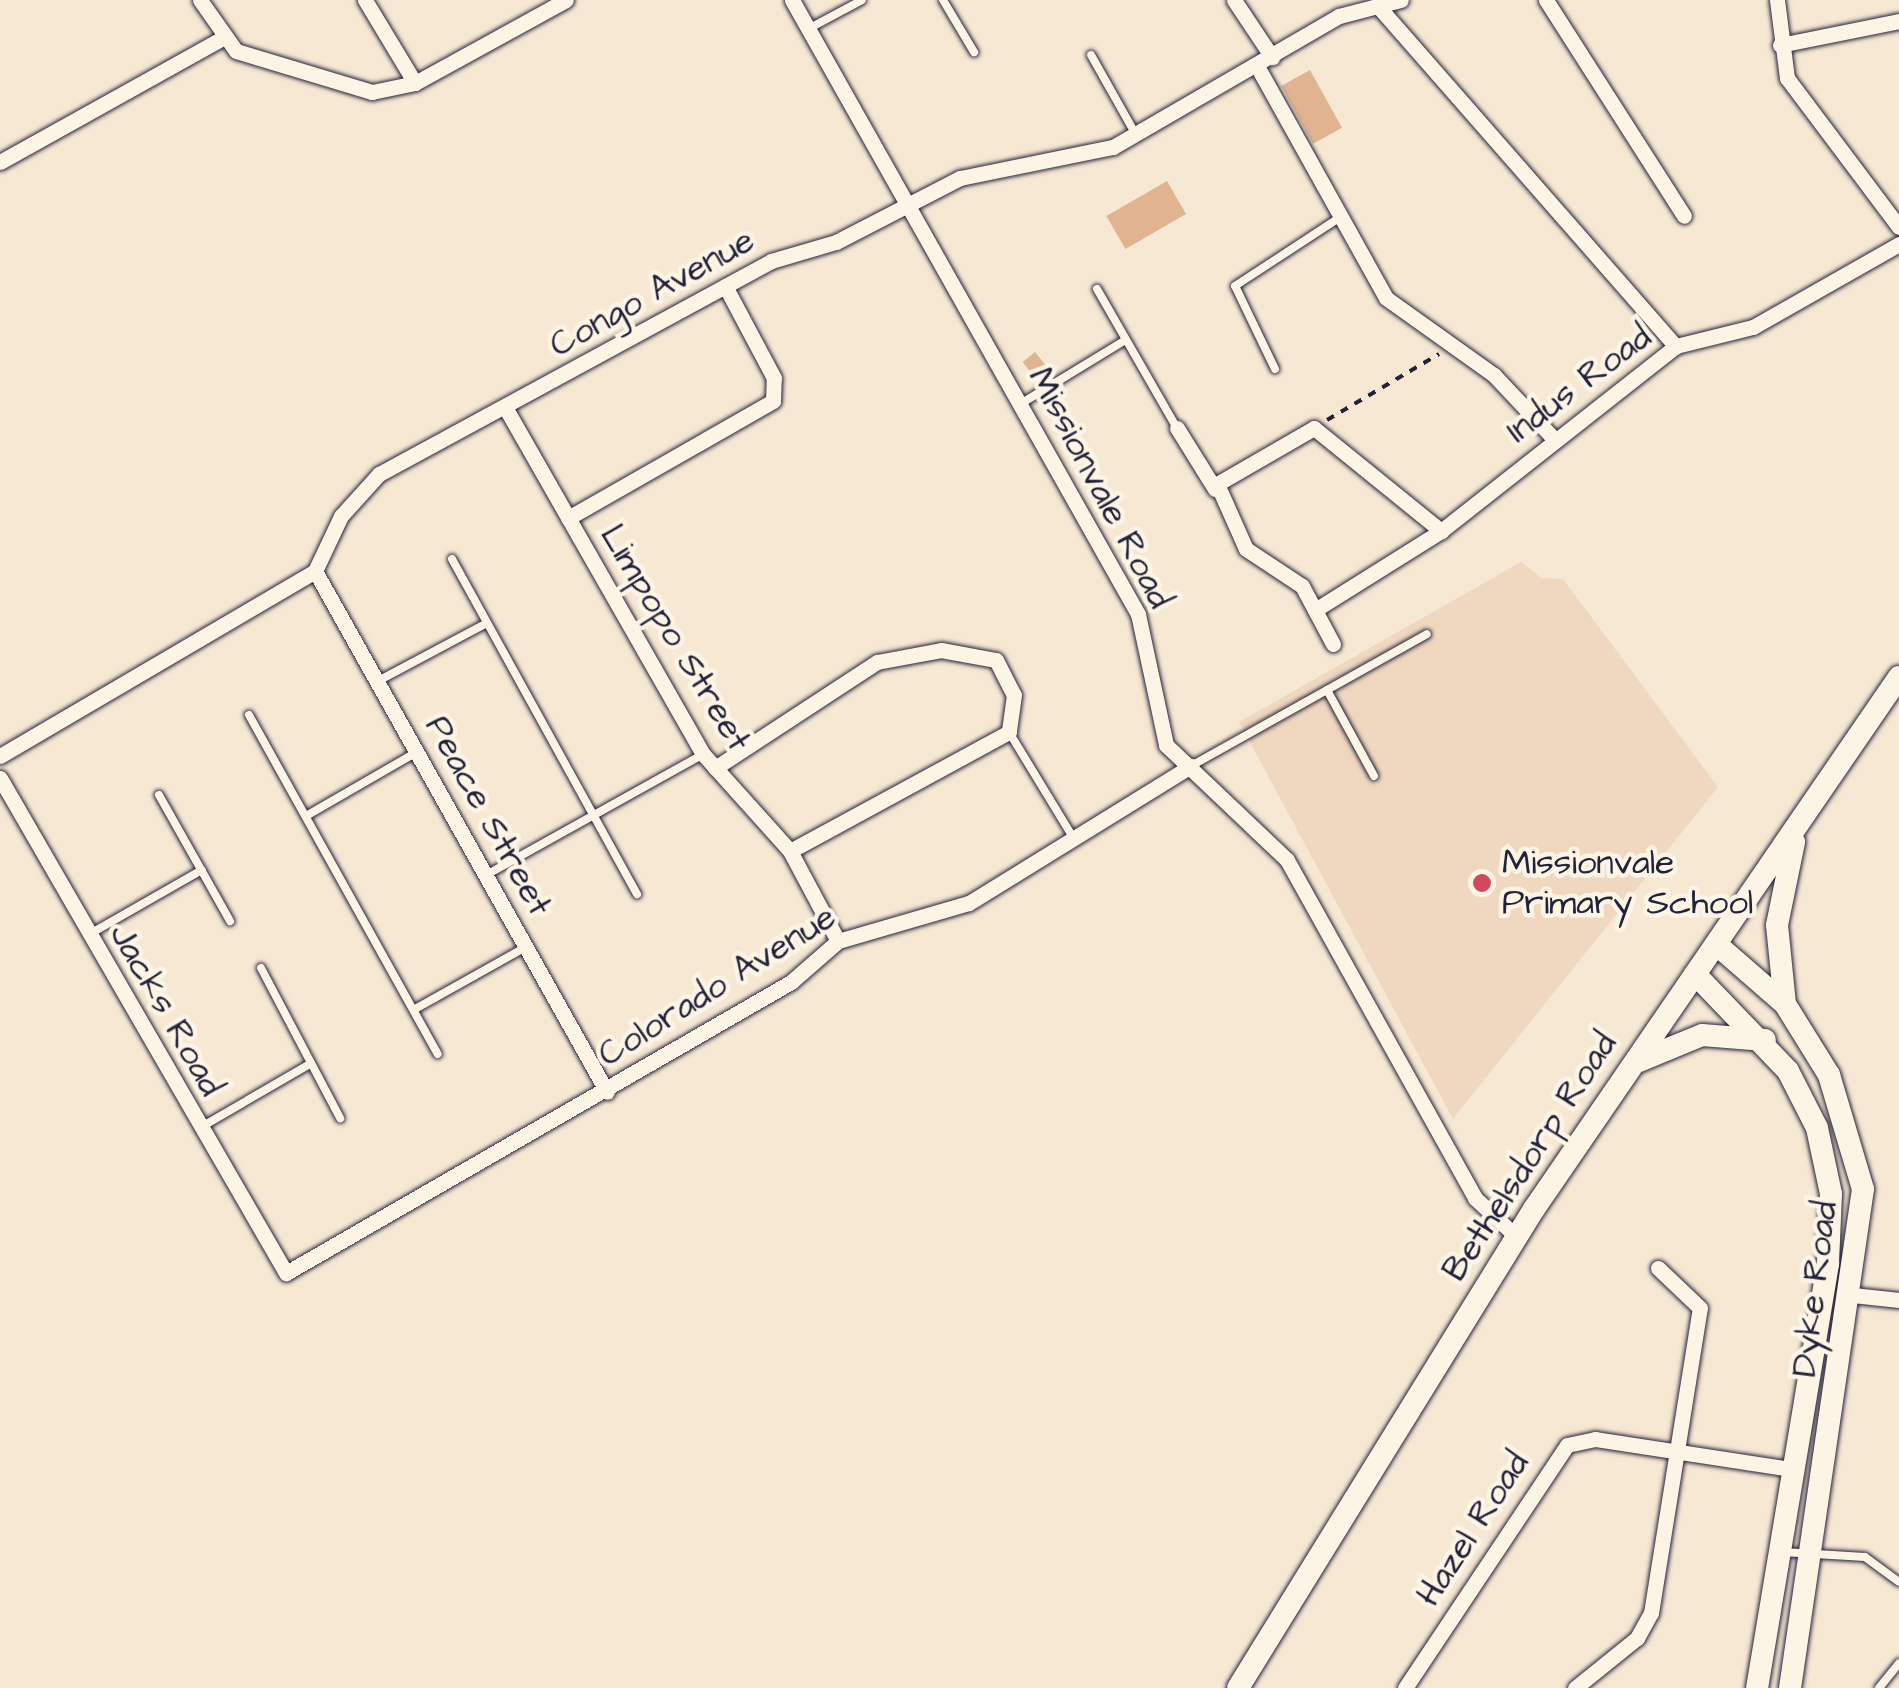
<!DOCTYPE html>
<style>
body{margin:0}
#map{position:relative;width:1899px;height:1688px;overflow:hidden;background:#f7e8d4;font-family:"Architects Daughter",sans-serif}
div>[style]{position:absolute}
.built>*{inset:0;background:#f0d8c0}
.building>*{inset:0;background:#e1b491;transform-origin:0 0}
.path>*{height:4px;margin-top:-2px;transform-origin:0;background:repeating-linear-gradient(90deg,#22223b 0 8px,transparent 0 16px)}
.roads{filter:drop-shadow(0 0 2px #22223b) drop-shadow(0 0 2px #22223b)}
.lane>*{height:8px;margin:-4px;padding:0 4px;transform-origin:4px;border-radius:4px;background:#fcf5e5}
.street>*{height:15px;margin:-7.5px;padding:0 7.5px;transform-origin:7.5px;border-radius:7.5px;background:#fcf5e5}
.secondary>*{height:22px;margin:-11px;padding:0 11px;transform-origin:11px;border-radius:11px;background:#fcf5e5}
.dots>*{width:28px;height:28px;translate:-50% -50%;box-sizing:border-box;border:5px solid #fcf5e5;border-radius:50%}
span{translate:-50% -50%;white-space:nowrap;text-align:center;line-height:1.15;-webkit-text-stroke:9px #fcf5e5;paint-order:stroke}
.street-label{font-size:35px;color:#22223b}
.poi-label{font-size:35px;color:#22223b}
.left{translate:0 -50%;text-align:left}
</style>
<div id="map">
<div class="built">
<i style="clip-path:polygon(1521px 562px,1542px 578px,1563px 579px,1718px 787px,1453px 1119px,1239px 722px)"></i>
</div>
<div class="building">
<i style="left:1310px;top:70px;width:66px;height:33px;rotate:61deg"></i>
<i style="left:1167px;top:181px;width:38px;height:70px;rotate:60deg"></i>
<i style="left:1035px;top:352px;width:19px;height:16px;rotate:51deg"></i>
</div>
<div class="path">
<i style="left:1327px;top:420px;width:130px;rotate:-30.5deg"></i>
</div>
<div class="roads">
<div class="lane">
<i style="left:943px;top:0;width:61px;rotate:59.2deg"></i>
<i style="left:808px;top:29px;width:61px;rotate:-28.2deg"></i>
<i style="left:1091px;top:55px;width:90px;rotate:60.6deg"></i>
<i style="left:1097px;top:289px;width:160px;rotate:60.1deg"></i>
<i style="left:1275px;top:369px;width:92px;rotate:-115.7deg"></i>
<i style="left:1235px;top:286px;width:124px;rotate:-33.2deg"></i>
<i style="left:1022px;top:403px;width:119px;rotate:-31.3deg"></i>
<i style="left:452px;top:559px;width:383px;rotate:61.1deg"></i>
<i style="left:378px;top:681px;width:121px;rotate:-28deg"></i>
<i style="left:1327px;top:690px;width:98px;rotate:61.3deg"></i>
<i style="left:249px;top:715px;width:388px;rotate:60.9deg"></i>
<i style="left:1009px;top:732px;width:125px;rotate:58.7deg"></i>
<i style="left:1191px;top:766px;width:270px;rotate:-29.2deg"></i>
<i style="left:159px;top:795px;width:145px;rotate:60.6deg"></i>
<i style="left:306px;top:816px;width:128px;rotate:-30deg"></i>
<i style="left:488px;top:874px;width:245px;rotate:-29.1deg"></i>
<i style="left:88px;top:935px;width:131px;rotate:-29.7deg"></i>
<i style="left:261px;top:968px;width:170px;rotate:62.2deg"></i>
<i style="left:415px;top:1009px;width:125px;rotate:-29.2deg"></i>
<i style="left:203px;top:1126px;width:124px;rotate:-30.1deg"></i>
<i style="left:1782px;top:1552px;width:83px;rotate:3.4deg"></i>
<i style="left:1865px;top:1557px;width:42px;rotate:36.3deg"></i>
<i style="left:1879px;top:1688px;width:32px;rotate:-51deg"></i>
</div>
<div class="street">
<i style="left:200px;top:0;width:62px;rotate:54.8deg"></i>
<i style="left:236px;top:51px;width:142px;rotate:16.8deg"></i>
<i style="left:372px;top:92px;width:44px;rotate:-11.8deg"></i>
<i style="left:415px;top:83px;width:172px;rotate:-28.8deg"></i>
<i style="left:365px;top:0;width:97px;rotate:58.9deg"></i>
<i style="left:792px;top:0;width:705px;rotate:60.6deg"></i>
<i style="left:1138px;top:614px;width:134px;rotate:77.9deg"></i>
<i style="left:1166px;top:745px;width:167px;rotate:43.5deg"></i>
<i style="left:1287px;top:860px;width:387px;rotate:60.9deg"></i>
<i style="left:1475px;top:1198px;width:57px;rotate:42.9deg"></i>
<i style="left:1234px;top:0;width:69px;rotate:56.3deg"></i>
<i style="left:1546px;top:0;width:256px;rotate:57.4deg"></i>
<i style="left:1777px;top:0;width:79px;rotate:82.7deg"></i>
<i style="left:1787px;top:78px;width:186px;rotate:53.1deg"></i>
<i style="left:1377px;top:5px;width:454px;rotate:48.8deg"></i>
<i style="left:1780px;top:45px;width:121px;rotate:-11.4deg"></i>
<i style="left:1257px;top:66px;width:265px;rotate:60.9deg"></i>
<i style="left:1386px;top:298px;width:133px;rotate:35.5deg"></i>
<i style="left:1494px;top:375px;width:88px;rotate:46.8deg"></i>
<i style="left:0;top:162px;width:253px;rotate:-29.1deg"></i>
<i style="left:505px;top:407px;width:400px;rotate:60.3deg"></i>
<i style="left:703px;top:754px;width:130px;rotate:48.1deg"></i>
<i style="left:790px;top:851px;width:102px;rotate:61.9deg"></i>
<i style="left:1177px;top:428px;width:72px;rotate:58.1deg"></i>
<i style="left:568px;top:518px;width:236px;rotate:-29.7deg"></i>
<i style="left:773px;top:401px;width:23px;rotate:-88deg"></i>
<i style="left:774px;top:378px;width:104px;rotate:-118deg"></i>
<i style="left:315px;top:571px;width:597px;rotate:60.73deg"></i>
<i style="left:1315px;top:610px;width:149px;rotate:-32.1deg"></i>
<i style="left:1441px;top:531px;width:299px;rotate:-38.2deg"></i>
<i style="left:1676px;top:346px;width:79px;rotate:-13.9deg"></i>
<i style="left:1753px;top:327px;width:168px;rotate:-29.6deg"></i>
<i style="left:1333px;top:644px;width:66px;rotate:-118.1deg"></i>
<i style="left:1302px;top:586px;width:67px;rotate:-146.5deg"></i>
<i style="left:1246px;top:549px;width:71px;rotate:-114deg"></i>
<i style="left:1217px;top:484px;width:112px;rotate:-30deg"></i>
<i style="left:1314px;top:428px;width:164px;rotate:39deg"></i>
<i style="left:0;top:756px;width:365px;rotate:-30.4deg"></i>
<i style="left:315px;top:571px;width:61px;rotate:-64.7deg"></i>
<i style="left:341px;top:516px;width:57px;rotate:-47.9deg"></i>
<i style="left:379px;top:474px;width:446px;rotate:-28.5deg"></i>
<i style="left:771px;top:261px;width:68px;rotate:-16.3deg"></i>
<i style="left:836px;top:242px;width:140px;rotate:-27.3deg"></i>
<i style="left:960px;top:178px;width:156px;rotate:-11.5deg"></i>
<i style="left:1113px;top:147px;width:261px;rotate:-30.1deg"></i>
<i style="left:1339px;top:16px;width:64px;rotate:-14.5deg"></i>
<i style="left:715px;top:768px;width:194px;rotate:-33.2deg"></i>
<i style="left:877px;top:662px;width:65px;rotate:-10.6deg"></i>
<i style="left:941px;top:650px;width:56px;rotate:10.3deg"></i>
<i style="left:996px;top:660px;width:39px;rotate:63deg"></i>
<i style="left:1014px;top:695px;width:37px;rotate:98deg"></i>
<i style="left:1009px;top:732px;width:249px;rotate:151.5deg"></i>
<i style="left:0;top:778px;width:572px;rotate:59.98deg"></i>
<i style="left:286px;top:1273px;width:583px;rotate:-29.95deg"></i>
<i style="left:791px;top:982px;width:62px;rotate:-41.1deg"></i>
<i style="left:838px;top:941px;width:136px;rotate:-16.2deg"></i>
<i style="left:969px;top:903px;width:261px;rotate:-31.7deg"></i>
<i style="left:1853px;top:1295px;width:46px;rotate:6.2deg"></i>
<i style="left:1405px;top:1688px;width:292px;rotate:-56.3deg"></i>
<i style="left:1567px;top:1445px;width:29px;rotate:-12deg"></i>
<i style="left:1595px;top:1439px;width:198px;rotate:8.7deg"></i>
<i style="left:1575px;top:1688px;width:80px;rotate:-38.9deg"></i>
<i style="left:1637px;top:1638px;width:29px;rotate:-61deg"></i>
<i style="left:1651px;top:1613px;width:309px;rotate:-80.9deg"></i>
<i style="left:1700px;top:1308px;width:58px;rotate:-136.4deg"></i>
</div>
<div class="secondary">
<i style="left:1716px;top:944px;width:91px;rotate:41deg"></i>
<i style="left:1785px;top:1004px;width:84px;rotate:58.2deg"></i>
<i style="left:1829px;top:1075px;width:119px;rotate:73.4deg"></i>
<i style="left:1863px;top:1189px;width:504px;rotate:98.32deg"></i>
<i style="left:1695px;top:974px;width:134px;rotate:46.2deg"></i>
<i style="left:1788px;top:1071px;width:64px;rotate:63deg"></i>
<i style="left:1817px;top:1128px;width:67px;rotate:78deg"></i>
<i style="left:1831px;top:1194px;width:70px;rotate:92.5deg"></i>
<i style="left:1828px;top:1264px;width:430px;rotate:99.5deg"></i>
<i style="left:1785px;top:1004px;width:79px;rotate:-95.8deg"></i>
<i style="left:1777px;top:925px;width:85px;rotate:-78.4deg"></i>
<i style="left:1639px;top:1061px;width:68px;rotate:-22.4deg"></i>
<i style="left:1702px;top:1035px;width:63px;rotate:4.5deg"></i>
<i style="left:1238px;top:1688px;width:563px;rotate:-58.29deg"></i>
<i style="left:1534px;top:1209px;width:645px;rotate:-55.55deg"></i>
</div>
</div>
<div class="dots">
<i style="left:1482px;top:883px;background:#d1495b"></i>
</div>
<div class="street-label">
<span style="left:652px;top:293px;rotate:-29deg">Congo Avenue</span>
<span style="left:1579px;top:384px;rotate:-37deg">Indus Road</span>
<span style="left:1100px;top:488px;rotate:62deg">Missionvale Road</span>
<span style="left:675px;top:638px;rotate:59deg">Limpopo Street</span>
<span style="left:488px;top:816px;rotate:61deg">Peace Street</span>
<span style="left:717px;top:986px;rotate:-32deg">Colorado Avenue</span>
<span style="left:166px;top:1010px;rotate:60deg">Jacks Road</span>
<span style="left:1530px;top:1157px;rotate:-57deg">Bethelsdorp Road</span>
<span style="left:1815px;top:1289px;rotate:-83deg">Dyke Road</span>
<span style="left:1473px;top:1529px;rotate:-57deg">Hazel Road</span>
</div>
<div class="poi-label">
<span class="left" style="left:1502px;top:883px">Missionvale<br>Primary School</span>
</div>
</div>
